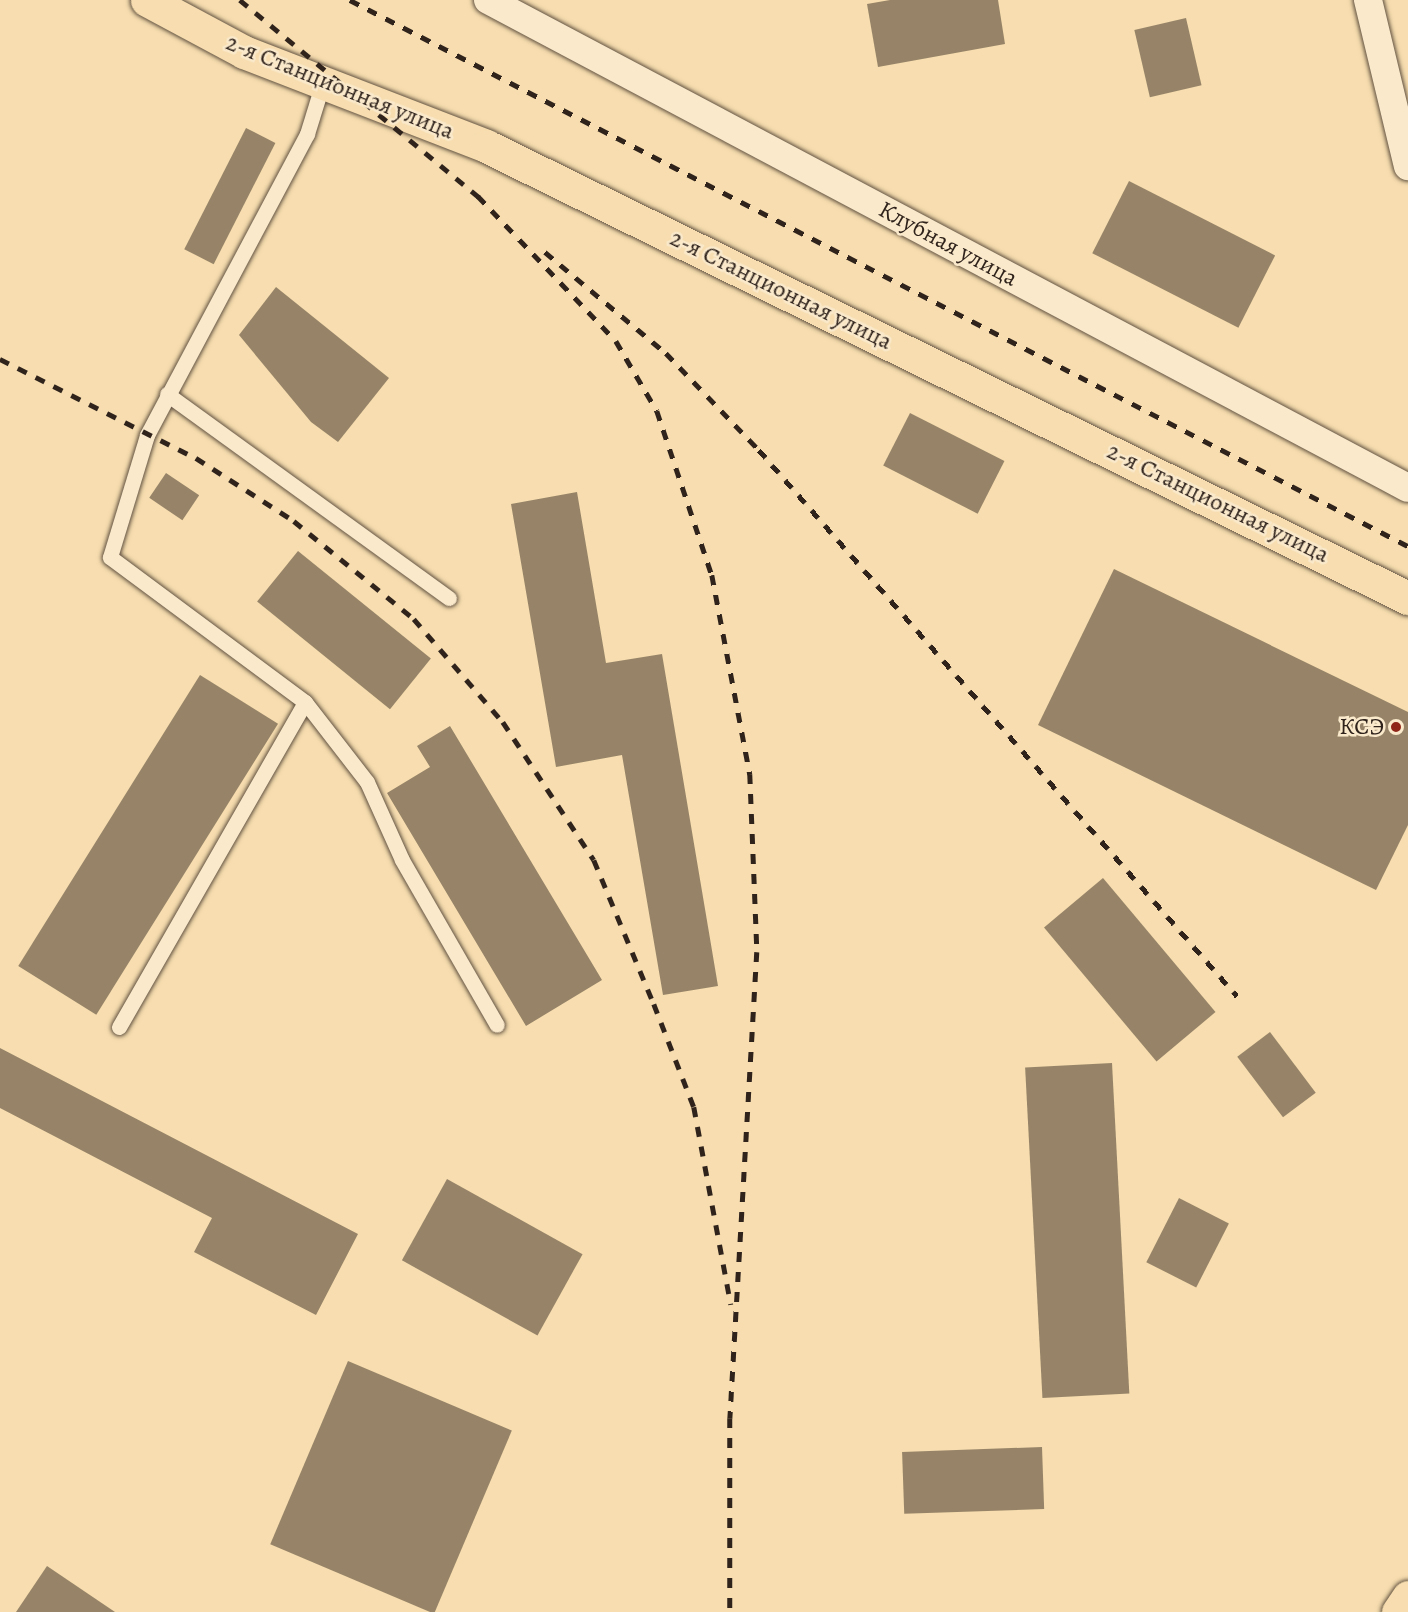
<!DOCTYPE html>
<meta charset="utf-8">
<style>
body{margin:0}
#map{position:relative;width:1408px;height:1612px;overflow:hidden;background:#f7ddaf;font-family:Alegreya,serif}
div>[style]{position:absolute}
.building>*{inset:0;background:#978468;transform-origin:0 0}
.roads{filter:drop-shadow(0 0 2px #615241) drop-shadow(0 0 2px #615241)}
.service>*{height:15px;margin:-7.5px;padding:0 7.5px;transform-origin:7.5px;border-radius:7.5px;background:#fae9cb}
.minor>*{height:28px;margin:-14px;padding:0 14px;transform-origin:14px;border-radius:14px;background:#fae9cb}
.primary>*{height:33px;margin:-16.5px;padding:0 16.5px;transform-origin:16.5px;border-radius:16.5px;background:#f7ddaf}
.rail>*{height:4.5px;margin-top:-2.25px;transform-origin:0;background:repeating-linear-gradient(90deg,#2f231c 0 10px,transparent 0 20px)}
.dots>*{width:16px;height:16px;translate:-50% -50%;box-sizing:border-box;border:3px solid #fae9cb;border-radius:50%}
span{translate:-50% -50%;white-space:nowrap;text-align:center;line-height:1.15;-webkit-text-stroke:5px #fae9cb;paint-order:stroke}
.street-label{font-size:24px;color:#2f231c}
.poi-label{font-size:24px;color:#2f231c}
.right{translate:-100% -50%;text-align:right}
</style>
<div id="map">
<div class="building">
<i style="clip-path:polygon(890px 0,998px 0,1005px 44px,878px 67px,867px 4px)"></i>
<i style="left:1186px;top:18px;width:69px;height:53px;rotate:77deg"></i>
<i style="left:246px;top:128px;width:33px;height:136px;rotate:27deg"></i>
<i style="left:1129px;top:181px;width:164px;height:81px;rotate:27deg"></i>
<i style="clip-path:polygon(276px 287px,389px 378px,338px 442px,311px 422px,239px 335px)"></i>
<i style="left:910px;top:413px;width:106px;height:59px;rotate:27deg"></i>
<i style="left:166px;top:473px;width:40px;height:30px;rotate:34deg"></i>
<i style="clip-path:polygon(577px 492px,606px 663px,662px 654px,718px 986px,663px 995px,622px 755px,556px 767px,511px 504px)"></i>
<i style="left:298px;top:551px;width:171px;height:65px;rotate:39deg"></i>
<i style="clip-path:polygon(1114px 569px,1408px 712px,1408px 825px,1376px 890px,1038px 725px)"></i>
<i style="left:200px;top:675px;width:92px;height:343px;rotate:32deg"></i>
<i style="clip-path:polygon(450px 726px,602px 980px,526px 1026px,387px 793px,430px 767px,417px 746px)"></i>
<i style="left:1103px;top:878px;width:175px;height:77px;rotate:50deg"></i>
<i style="left:1270px;top:1032px;width:76px;height:41px;rotate:53deg"></i>
<i style="clip-path:polygon(0 1048px,358px 1234px,316px 1315px,194px 1252px,212px 1218px,0 1108px)"></i>
<i style="left:1112px;top:1063px;width:331px;height:87px;rotate:87deg"></i>
<i style="left:447px;top:1179px;width:155px;height:93px;rotate:29deg"></i>
<i style="left:1179px;top:1198px;width:56px;height:72px;rotate:27deg"></i>
<i style="left:348px;top:1361px;width:178px;height:199px;rotate:23deg"></i>
<i style="left:1042px;top:1447px;width:62px;height:140px;rotate:88deg"></i>
<i style="clip-path:polygon(47px 1566px,115px 1612px,16px 1612px)"></i>
</div>
<div class="roads">
<div class="service">
<i style="left:167px;top:394px;width:348px;rotate:35.9deg"></i>
<i style="left:305px;top:702px;width:101px;rotate:52.2deg"></i>
<i style="left:367px;top:782px;width:85px;rotate:65.8deg"></i>
<i style="left:402px;top:860px;width:190px;rotate:60.1deg"></i>
<i style="left:119px;top:1027px;width:374px;rotate:-60.2deg"></i>
<i style="left:305px;top:702px;width:243px;rotate:-143.4deg"></i>
<i style="left:110px;top:557px;width:127px;rotate:-73.1deg"></i>
<i style="left:147px;top:435px;width:341px;rotate:-62deg"></i>
<i style="left:307px;top:134px;width:54px;rotate:-72.9deg"></i>
</div>
<div class="minor">
<i style="left:488px;top:0;width:1041px;rotate:27.94deg"></i>
<i style="left:1368px;top:0;width:171px;rotate:76.5deg"></i>
</div>
<div class="primary">
<i style="left:147px;top:0;width:110px;rotate:28.2deg"></i>
<i style="left:244px;top:52px;width:260px;rotate:21.2deg"></i>
<i style="left:486px;top:146px;width:1027px;rotate:26.12deg"></i>
<i style="left:1398px;top:1612px;width:18px;rotate:-56deg"></i>
</div>
</div>
<div class="rail">
<i style="left:240px;top:0;width:315px;rotate:39.5deg"></i>
<i style="left:350px;top:0;width:1191px;rotate:27.3deg"></i>
<i style="left:478px;top:196px;width:200px;rotate:46.4deg"></i>
<i style="left:616px;top:341px;width:81px;rotate:59.6deg"></i>
<i style="left:657px;top:411px;width:173px;rotate:71.5deg"></i>
<i style="left:712px;top:575px;width:203px;rotate:79.2deg"></i>
<i style="left:750px;top:774px;width:178px;rotate:87.7deg"></i>
<i style="left:757px;top:952px;width:467px;rotate:93.3deg"></i>
<i style="left:730px;top:1418px;width:194px;rotate:90deg"></i>
<i style="left:545px;top:252px;width:158px;rotate:39.9deg"></i>
<i style="left:666px;top:353px;width:134px;rotate:46.2deg"></i>
<i style="left:759px;top:450px;width:726px;rotate:48.8deg"></i>
<i style="left:0;top:359px;width:220px;rotate:26.8deg"></i>
<i style="left:196px;top:458px;width:117px;rotate:32.7deg"></i>
<i style="left:294px;top:521px;width:155px;rotate:39.2deg"></i>
<i style="left:414px;top:619px;width:136px;rotate:49.2deg"></i>
<i style="left:503px;top:722px;width:165px;rotate:56.6deg"></i>
<i style="left:594px;top:860px;width:156px;rotate:67.4deg"></i>
<i style="left:654px;top:1004px;width:110px;rotate:68.8deg"></i>
<i style="left:694px;top:1107px;width:201px;rotate:79.4deg"></i>
</div>
<div class="dots">
<i style="left:1396px;top:727px;background:#8f2418"></i>
</div>
<div class="street-label">
<span style="left:340px;top:87px;rotate:22deg">2-я Станционная улица</span>
<span style="left:948px;top:244px;rotate:28deg">Клубная улица</span>
<span style="left:781px;top:290px;rotate:26deg">2-я Станционная улица</span>
<span style="left:1218px;top:503px;rotate:26deg">2-я Станционная улица</span>
</div>
<div class="poi-label">
<span class="right" style="left:1384px;top:727px">КСЭ</span>
</div>
</div>
